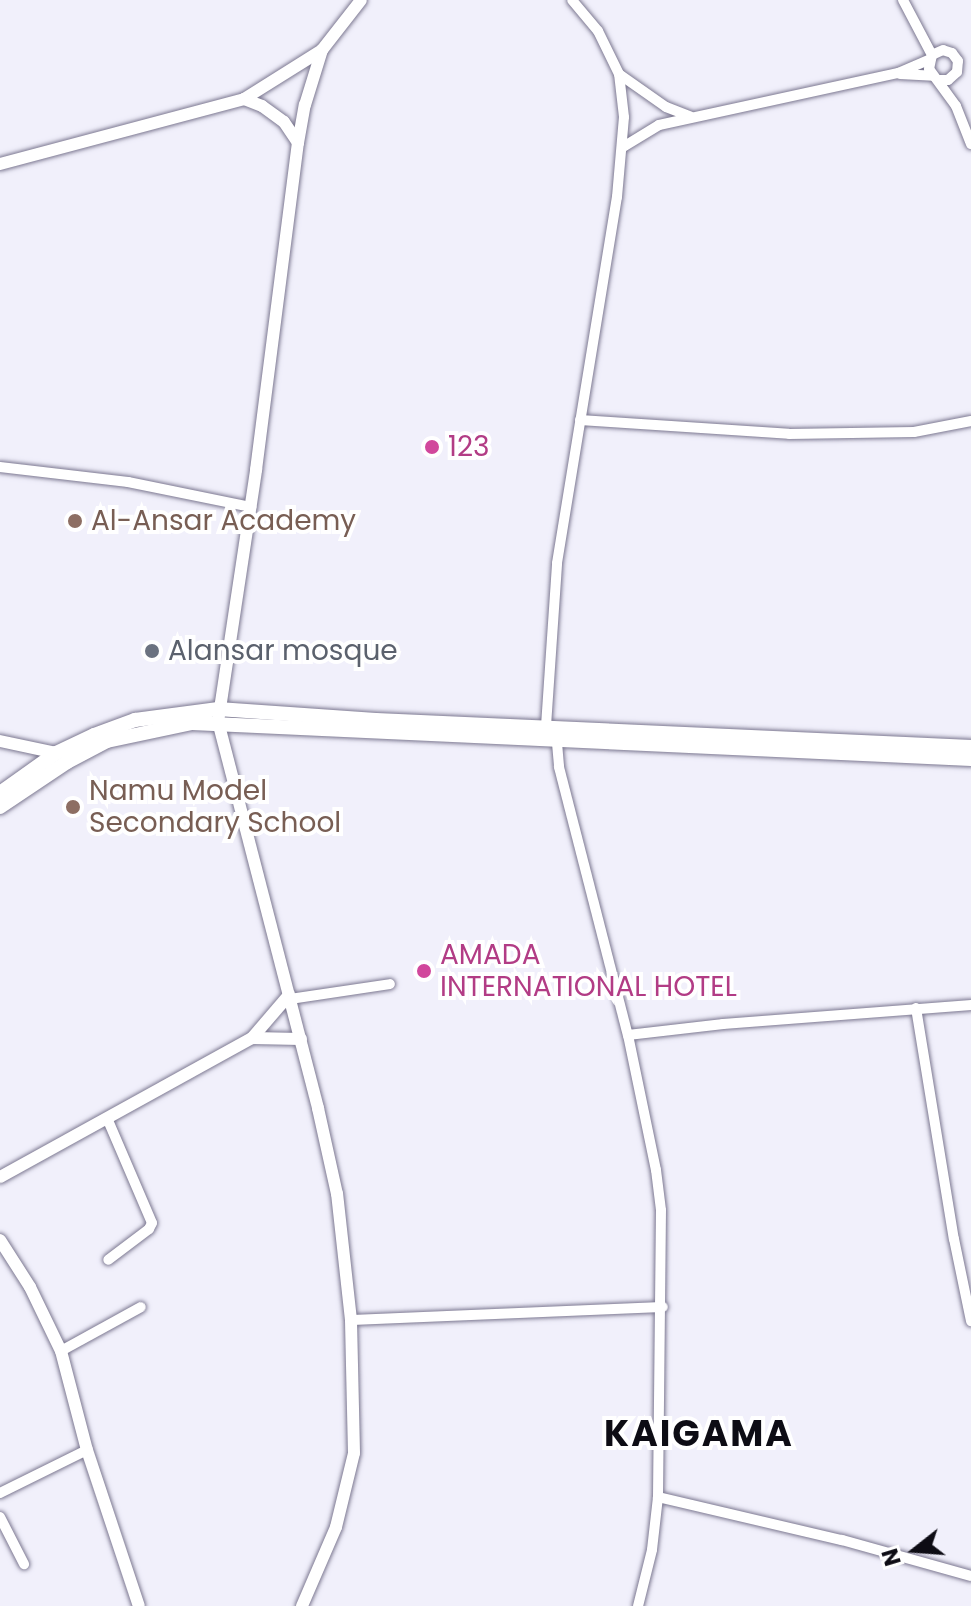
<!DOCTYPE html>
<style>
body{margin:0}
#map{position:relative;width:971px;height:1606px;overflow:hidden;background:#f1f0fb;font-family:Poppins,sans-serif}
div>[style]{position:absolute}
.roads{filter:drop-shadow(0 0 2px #7c7891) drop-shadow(0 0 2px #7c7891)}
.minor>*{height:10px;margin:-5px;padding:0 5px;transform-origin:5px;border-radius:5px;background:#fff}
.tertiary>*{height:12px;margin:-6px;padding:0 6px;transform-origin:6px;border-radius:6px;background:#fff}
.secondary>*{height:14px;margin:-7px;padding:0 7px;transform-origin:7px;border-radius:7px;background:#fff}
.dots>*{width:22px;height:22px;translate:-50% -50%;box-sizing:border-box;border:4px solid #fff;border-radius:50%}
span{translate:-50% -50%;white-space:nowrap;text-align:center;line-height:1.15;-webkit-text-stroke:8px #fff;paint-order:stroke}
.hotel-label{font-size:28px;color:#b23c85}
.left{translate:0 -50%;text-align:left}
.education-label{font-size:28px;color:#785e54}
.worship-label{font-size:28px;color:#5b616d}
.district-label{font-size:36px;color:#0d0c14;font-weight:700;letter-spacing:2px}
.north{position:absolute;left:875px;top:1510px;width:80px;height:80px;-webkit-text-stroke:6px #fff;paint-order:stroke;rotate:253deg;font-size:22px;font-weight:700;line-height:32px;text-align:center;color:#0d0c14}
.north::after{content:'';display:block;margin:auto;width:28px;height:36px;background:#0d0c14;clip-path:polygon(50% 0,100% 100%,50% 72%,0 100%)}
</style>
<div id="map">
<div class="roads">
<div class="minor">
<i style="left:903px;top:0;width:62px;rotate:62.2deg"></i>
<i style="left:619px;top:74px;width:57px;rotate:35.1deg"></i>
<i style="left:666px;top:107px;width:26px;rotate:21deg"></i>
<i style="left:900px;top:74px;width:33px;rotate:3deg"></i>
<i style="left:940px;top:80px;width:8px"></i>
<i style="left:948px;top:80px;width:12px;rotate:-42deg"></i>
<i style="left:957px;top:72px;width:11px;rotate:-85deg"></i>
<i style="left:958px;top:61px;width:10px;rotate:-127deg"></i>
<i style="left:952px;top:53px;width:9px;rotate:-162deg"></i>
<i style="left:943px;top:50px;width:12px;rotate:156deg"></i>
<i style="left:932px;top:55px;width:14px;rotate:102deg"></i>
<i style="left:929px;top:69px;width:46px;rotate:53.9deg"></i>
<i style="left:956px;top:106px;width:41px;rotate:68.5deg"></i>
<i style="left:623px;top:147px;width:42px;rotate:-31.4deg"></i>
<i style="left:659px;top:125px;width:245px;rotate:-12.3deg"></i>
<i style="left:898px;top:73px;width:34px;rotate:-23deg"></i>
<i style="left:580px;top:420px;width:209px;rotate:3.8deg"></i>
<i style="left:789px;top:434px;width:125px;rotate:-0.9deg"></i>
<i style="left:914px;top:432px;width:58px;rotate:-10.9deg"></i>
<i style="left:0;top:467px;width:129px;rotate:6.7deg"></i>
<i style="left:128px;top:482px;width:126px;rotate:11.5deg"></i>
<i style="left:546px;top:726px;width:163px;rotate:-86.1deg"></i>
<i style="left:557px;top:563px;width:371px;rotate:-80.7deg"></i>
<i style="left:617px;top:197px;width:80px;rotate:-85deg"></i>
<i style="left:624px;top:117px;width:43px;rotate:-96.6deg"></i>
<i style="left:619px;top:74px;width:48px;rotate:-116deg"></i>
<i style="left:598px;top:31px;width:40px;rotate:-130deg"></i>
<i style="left:557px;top:743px;width:24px;rotate:85deg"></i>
<i style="left:559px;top:767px;width:277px;rotate:75.6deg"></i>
<i style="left:628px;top:1035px;width:138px;rotate:78.3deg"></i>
<i style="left:656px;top:1170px;width:40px;rotate:82.9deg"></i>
<i style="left:661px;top:1210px;width:287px;rotate:90.6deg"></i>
<i style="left:658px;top:1497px;width:53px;rotate:96.5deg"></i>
<i style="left:652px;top:1550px;width:58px;rotate:104deg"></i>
<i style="left:290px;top:999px;width:101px;rotate:-8.5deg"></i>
<i style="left:916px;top:1008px;width:234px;rotate:80.7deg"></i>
<i style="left:954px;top:1239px;width:84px;rotate:78.3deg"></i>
<i style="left:628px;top:1035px;width:96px;rotate:-6.6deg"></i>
<i style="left:723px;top:1024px;width:249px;rotate:-4.4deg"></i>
<i style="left:107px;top:1118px;width:114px;rotate:66.8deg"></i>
<i style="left:152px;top:1223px;width:7px;rotate:117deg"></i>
<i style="left:149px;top:1229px;width:51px;rotate:142.9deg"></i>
<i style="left:351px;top:1320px;width:312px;rotate:-2.4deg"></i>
<i style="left:61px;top:1351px;width:91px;rotate:-28.8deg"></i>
<i style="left:0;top:1493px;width:97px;rotate:-26.3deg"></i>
<i style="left:658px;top:1497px;width:189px;rotate:13.2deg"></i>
<i style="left:842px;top:1540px;width:134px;rotate:15.6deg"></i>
<i style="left:0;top:1517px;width:53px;rotate:62.9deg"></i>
</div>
<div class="tertiary">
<i style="left:244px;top:99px;width:19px;rotate:21deg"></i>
<i style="left:262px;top:106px;width:27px;rotate:36deg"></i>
<i style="left:284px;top:122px;width:25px;rotate:56deg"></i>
<i style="left:0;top:164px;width:253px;rotate:-14.9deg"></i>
<i style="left:244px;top:99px;width:92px;rotate:-32.1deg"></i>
<i style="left:322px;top:50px;width:63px;rotate:-52deg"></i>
<i style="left:0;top:741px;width:57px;rotate:12.1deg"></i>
<i style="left:252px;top:1038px;width:49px;rotate:1.2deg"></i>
<i style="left:0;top:1177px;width:288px;rotate:-28.9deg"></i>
<i style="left:252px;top:1038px;width:57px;rotate:-49.3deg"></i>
<i style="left:0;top:1240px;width:56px;rotate:57.4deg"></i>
<i style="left:30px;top:1287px;width:71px;rotate:64.2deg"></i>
<i style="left:61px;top:1351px;width:102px;rotate:75.3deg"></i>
<i style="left:87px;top:1450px;width:164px;rotate:71.6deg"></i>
<i style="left:302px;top:1606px;width:86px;rotate:-66.7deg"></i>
<i style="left:336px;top:1527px;width:76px;rotate:-76.3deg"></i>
<i style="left:354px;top:1453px;width:133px;rotate:-91.3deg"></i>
<i style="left:351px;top:1320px;width:127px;rotate:-96.3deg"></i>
<i style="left:337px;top:1194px;width:88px;rotate:-102.5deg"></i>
<i style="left:318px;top:1108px;width:399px;rotate:-104.5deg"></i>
<i style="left:218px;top:722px;width:255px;rotate:-81.4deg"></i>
<i style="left:256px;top:470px;width:330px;rotate:-82.7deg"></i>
<i style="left:298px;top:143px;width:39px;rotate:-80deg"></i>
<i style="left:305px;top:105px;width:58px;rotate:-72.8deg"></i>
</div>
<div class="secondary">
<i style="left:0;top:793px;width:69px;rotate:-35.5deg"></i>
<i style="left:56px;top:753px;width:42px;rotate:-25.3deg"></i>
<i style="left:94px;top:735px;width:44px;rotate:-20.1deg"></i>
<i style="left:135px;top:720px;width:84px;rotate:-7.5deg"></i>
<i style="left:218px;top:709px;width:158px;rotate:4deg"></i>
<i style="left:376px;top:720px;width:596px;rotate:2.6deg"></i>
<i style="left:0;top:807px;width:81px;rotate:-33.9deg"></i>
<i style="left:67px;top:762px;width:45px;rotate:-27.7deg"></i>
<i style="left:107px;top:741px;width:87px;rotate:-12deg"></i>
<i style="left:192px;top:723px;width:780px;rotate:2.65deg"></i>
</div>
</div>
<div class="dots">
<i style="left:432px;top:447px;background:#d1479c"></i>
<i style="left:75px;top:521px;background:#8d6e63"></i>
<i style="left:152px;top:651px;background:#6b7280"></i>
<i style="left:73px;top:807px;background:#8d6e63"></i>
<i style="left:424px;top:971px;background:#d1479c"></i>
</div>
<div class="hotel-label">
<span class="left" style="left:448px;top:447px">123</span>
<span class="left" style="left:440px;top:971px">AMADA<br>INTERNATIONAL HOTEL</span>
</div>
<div class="education-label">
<span class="left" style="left:91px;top:521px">Al-Ansar Academy</span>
<span class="left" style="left:89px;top:807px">Namu Model<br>Secondary School</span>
</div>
<div class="worship-label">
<span class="left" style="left:168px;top:651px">Alansar mosque</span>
</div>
<div class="district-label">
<span style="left:699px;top:1434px">KAIGAMA</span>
</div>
<div class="north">N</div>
</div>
